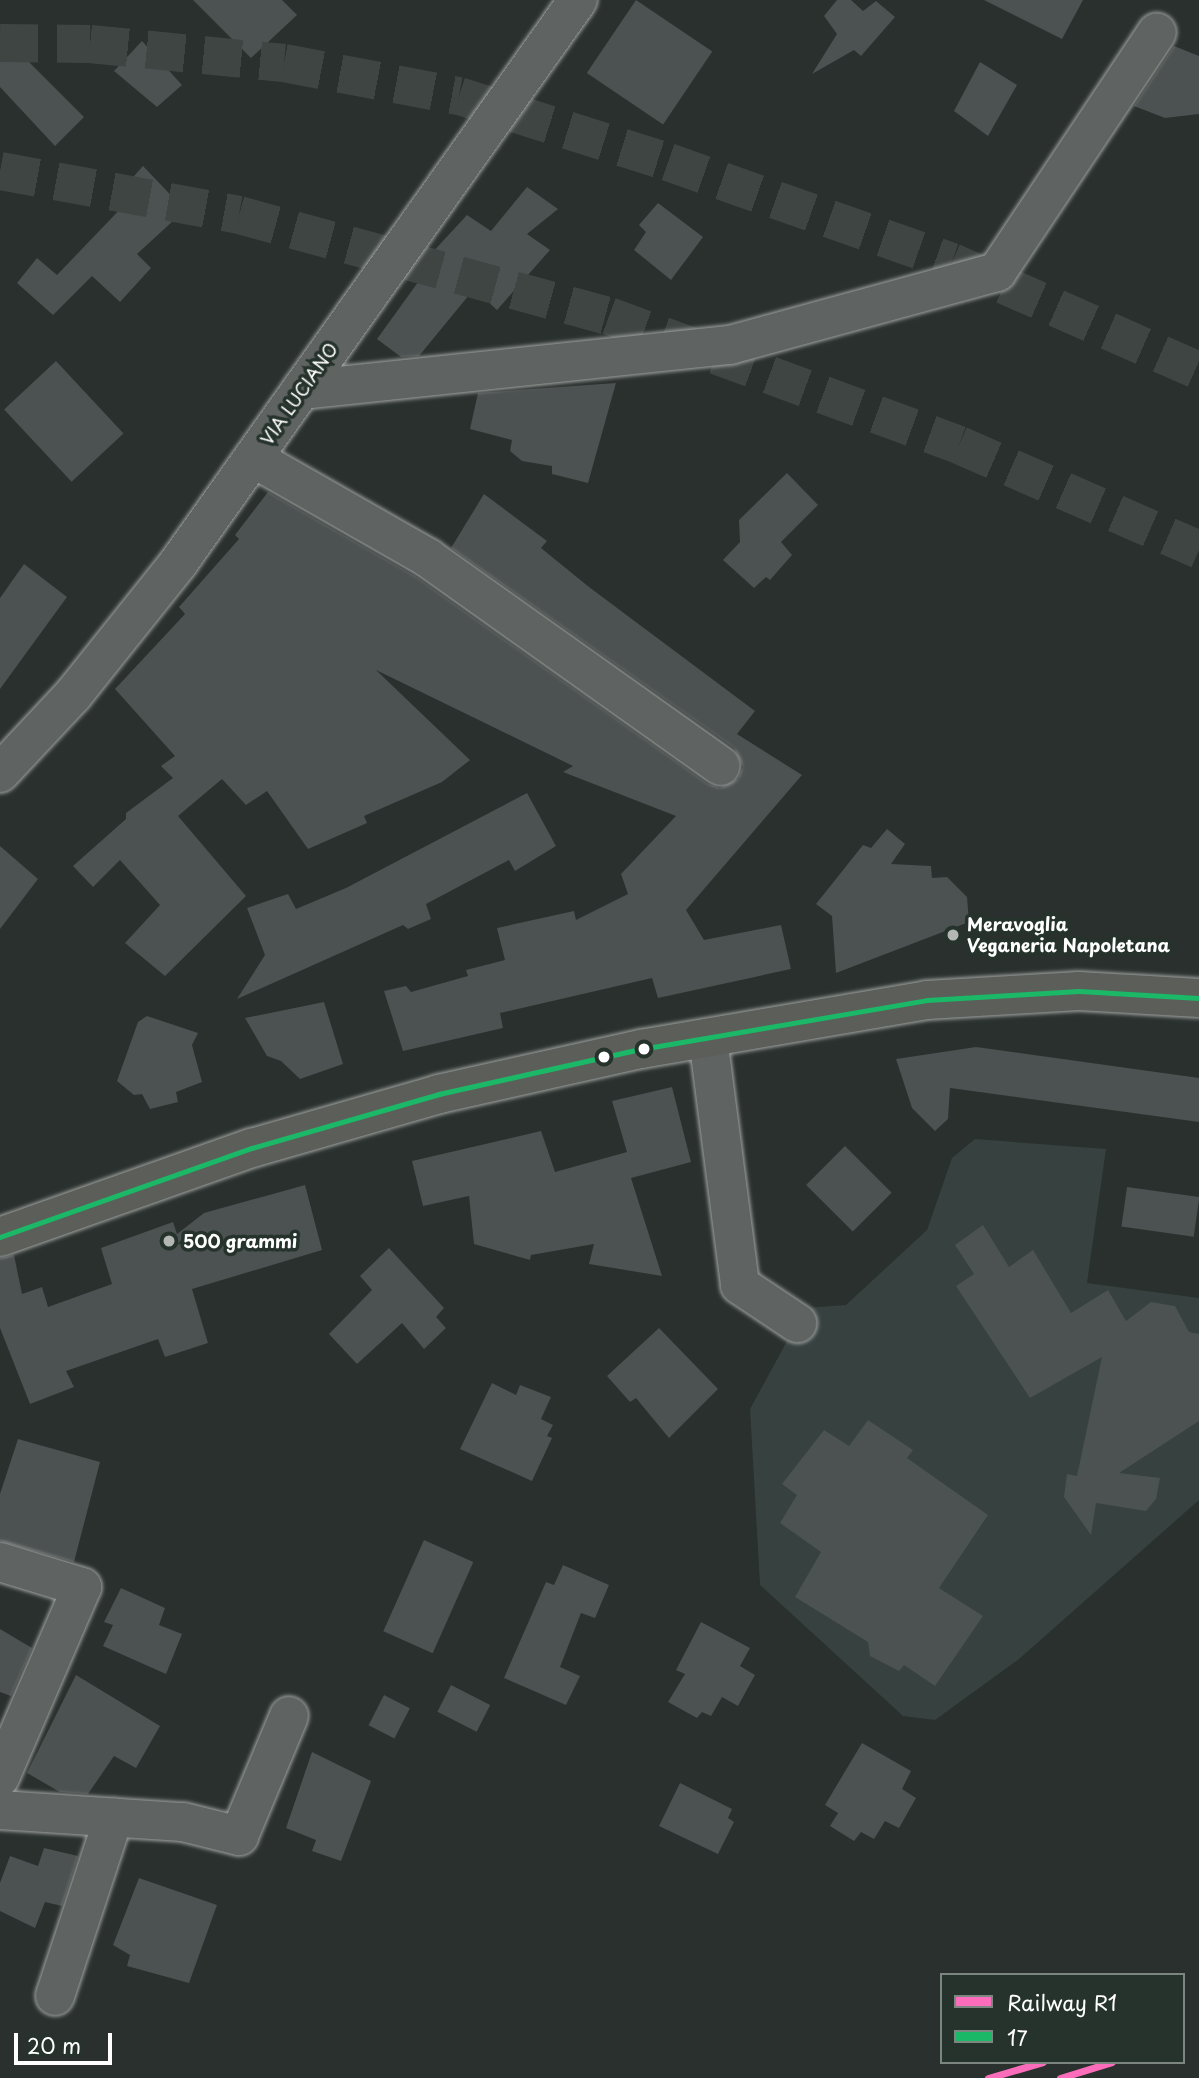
<!DOCTYPE html>
<style>
body{margin:0}
#map{position:relative;width:1199px;height:2078px;overflow:hidden;background:#29302d;font-family:"Playpen Sans",sans-serif}
div>[style]{position:absolute}
.built>*{inset:0;background:#364140}
.building>*{inset:0;background:#4c5151;transform-origin:0 0}
.minor-tunnel>*{height:38px;margin-top:-19px;transform-origin:0;background:repeating-linear-gradient(90deg,#3e4542 0 38px,transparent 0 57px)}
.roads{filter:drop-shadow(0 0 2px #9fa2a0) drop-shadow(0 0 2px #9fa2a0)}
.minor>*{height:38px;margin:-19px;padding:0 19px;transform-origin:19px;border-radius:19px;background:#5f6362}
.major>*{height:38px;margin:-19px;padding:0 19px;transform-origin:19px;border-radius:19px;background:#5c5e59}
.bus-1>*{height:5px;margin:-2.5px;padding:0 2.5px;transform-origin:2.5px;border-radius:2.5px;background:#1ab867}
.rail-1>*{height:7px;margin:-3.5px;padding:0 3.5px;transform-origin:3.5px;border-radius:3.5px;background:#fb6dba}
.dots>*{width:19px;height:19px;translate:-50% -50%;box-sizing:border-box;border:4px solid #26332d;border-radius:50%}
span{translate:-50% -50%;white-space:nowrap;text-align:center;line-height:1.15;-webkit-text-stroke:7px #26332d;paint-order:stroke}
.street-label{font-size:18px;color:#fff}
.poi-label{font-size:18px;color:#fff;font-weight:700}
.left{translate:0 -50%;text-align:left}
.legend{position:absolute;left:940px;top:1973px;width:245px;height:91px;box-sizing:border-box;background:#26332d;border:2px solid #7d8581;margin:0;padding:9px 12px;list-style:none;font-size:21px;color:#fff}
.legend li{display:flex;align-items:center;gap:14px;height:35px}
.legend b{width:35px;border:2px solid #7d8581}
.scale{position:absolute;left:14px;top:2033px;width:98px;height:32px;box-sizing:border-box;border:4px solid #fff;border-top:0;padding-left:9px;font-size:21px;line-height:24px;white-space:nowrap;color:#fff;-webkit-text-stroke:5px #26332d;paint-order:stroke}
</style>
<div id="map">
<div class="built">
<i style="clip-path:polygon(975px 1139px,1106px 1149px,1087px 1283px,1199px 1298px,1199px 1500px,1019px 1659px,935px 1720px,903px 1716px,760px 1585px,750px 1409px,805px 1308px,846px 1305px,927px 1230px,952px 1158px)"></i>
</div>
<div class="building">
<i style="clip-path:polygon(193px 0,282px 0,297px 15px,251px 58px)"></i>
<i style="left:636px;top:0;width:92px;height:88px;rotate:34deg"></i>
<i style="clip-path:polygon(837px 0,851px 0,863px 11px,876px 1px,895px 17px,861px 56px,854px 50px,812px 74px,837px 34px,824px 16px)"></i>
<i style="clip-path:polygon(984px 0,1083px 0,1062px 39px)"></i>
<i style="clip-path:polygon(0 33px,84px 117px,55px 146px,0 87px)"></i>
<i style="clip-path:polygon(142px 41px,182px 85px,157px 107px,114px 71px)"></i>
<i style="clip-path:polygon(1174px 46px,1199px 56px,1199px 114px,1165px 118px,1134px 106px)"></i>
<i style="clip-path:polygon(980px 62px,1017px 85px,988px 136px,954px 111px)"></i>
<i style="clip-path:polygon(143px 166px,185px 210px,137px 254px,151px 268px,120px 302px,92px 276px,53px 315px,17px 283px,37px 258px,57px 275px,126px 203px,118px 194px)"></i>
<i style="clip-path:polygon(527px 187px,558px 209px,527px 234px,550px 250px,497px 310px,474px 289px,419px 356px,401px 357px,377px 339px,434px 260px,429px 256px,467px 215px,491px 231px)"></i>
<i style="clip-path:polygon(658px 203px,703px 237px,671px 280px,634px 250px,646px 232px,639px 225px)"></i>
<i style="left:56px;top:361px;width:99px;height:71px;rotate:47deg"></i>
<i style="clip-path:polygon(616px 383px,588px 483px,552px 474px,552px 466px,522px 461px,510px 451px,512px 440px,470px 429px,478px 393px)"></i>
<i style="clip-path:polygon(787px 473px,818px 505px,781px 542px,792px 555px,770px 580px,766px 577px,754px 588px,723px 560px,740px 542px,739px 520px)"></i>
<i style="clip-path:polygon(268px 492px,415px 576px,708px 784px,720px 788px,738px 779px,743px 767px,734px 748px,451px 548px,484px 494px,547px 541px,541px 548px,589px 587px,755px 711px,737px 734px,802px 775px,686px 910px,704px 940px,781px 925px,791px 969px,658px 998px,652px 978px,500px 1013px,503px 1028px,403px 1051px,384px 991px,406px 986px,411px 992px,468px 976px,466px 970px,505px 960px,497px 928px,574px 911px,576px 920px,628px 894px,621px 874px,676px 816px,563px 772px,573px 766px,376px 670px,470px 760px,442px 782px,364px 816px,367px 823px,308px 849px,267px 791px,246px 805px,222px 779px,178px 816px,246px 896px,165px 976px,125px 943px,160px 905px,120px 860px,93px 887px,73px 866px,126px 819px,126px 813px,173px 778px,161px 766px,175px 756px,115px 689px,185px 614px,179px 607px,239px 539px,235px 535px)"></i>
<i style="clip-path:polygon(24px 564px,67px 597px,0 689px,0 598px)"></i>
<i style="clip-path:polygon(527px 793px,556px 846px,515px 871px,509px 860px,426px 904px,431px 919px,408px 929px,403px 925px,237px 999px,265px 955px,247px 908px,288px 894px,296px 909px,346px 888px)"></i>
<i style="clip-path:polygon(887px 829px,905px 844px,891px 864px,931px 866px,932px 878px,947px 877px,967px 897px,969px 922px,836px 973px,832px 916px,816px 904px,863px 845px,871px 848px)"></i>
<i style="clip-path:polygon(0 846px,38px 879px,0 929px)"></i>
<i style="clip-path:polygon(324px 1002px,343px 1064px,300px 1079px,281px 1061px,267px 1056px,245px 1018px)"></i>
<i style="clip-path:polygon(147px 1016px,198px 1033px,192px 1045px,202px 1082px,176px 1092px,178px 1102px,150px 1109px,142px 1094px,134px 1095px,117px 1081px,138px 1022px)"></i>
<i style="clip-path:polygon(976px 1047px,1199px 1078px,1199px 1122px,950px 1088px,948px 1119px,935px 1131px,912px 1108px,896px 1059px)"></i>
<i style="clip-path:polygon(672px 1087px,691px 1162px,631px 1178px,662px 1276px,589px 1264px,594px 1244px,531px 1255px,530px 1260px,474px 1244px,469px 1196px,423px 1206px,412px 1161px,541px 1131px,555px 1172px,627px 1152px,612px 1101px)"></i>
<i style="left:845px;top:1146px;width:66px;height:55px;rotate:45deg"></i>
<i style="clip-path:polygon(305px 1185px,322px 1250px,192px 1289px,208px 1343px,165px 1357px,158px 1339px,66px 1371px,74px 1387px,30px 1404px,0 1328px,0 1258px,14px 1255px,22px 1294px,42px 1287px,48px 1307px,112px 1284px,101px 1248px,173px 1222px,177px 1234px,204px 1213px)"></i>
<i style="left:1127px;top:1187px;width:73px;height:40px;rotate:8deg"></i>
<i style="clip-path:polygon(983px 1225px,1009px 1267px,1033px 1250px,1071px 1313px,1108px 1290px,1126px 1321px,1151px 1302px,1175px 1306px,1189px 1332px,1199px 1334px,1199px 1421px,1119px 1473px,1160px 1478px,1156px 1499px,1146px 1511px,1096px 1503px,1091px 1535px,1064px 1497px,1067px 1474px,1077px 1476px,1102px 1357px,1030px 1398px,956px 1286px,974px 1274px,955px 1245px)"></i>
<i style="clip-path:polygon(389px 1248px,444px 1308px,436px 1317px,446px 1328px,424px 1349px,402px 1323px,357px 1364px,329px 1334px,372px 1290px,360px 1276px)"></i>
<i style="clip-path:polygon(659px 1328px,718px 1389px,669px 1438px,636px 1398px,630px 1402px,607px 1376px)"></i>
<i style="clip-path:polygon(492px 1383px,516px 1395px,520px 1385px,551px 1397px,541px 1419px,553px 1425px,547px 1436px,552px 1438px,532px 1481px,460px 1449px)"></i>
<i style="clip-path:polygon(868px 1420px,913px 1450px,907px 1458px,988px 1515px,939px 1588px,983px 1616px,935px 1686px,904px 1665px,899px 1671px,870px 1656px,868px 1642px,795px 1597px,821px 1552px,780px 1523px,797px 1495px,782px 1484px,824px 1430px,849px 1446px)"></i>
<i style="clip-path:polygon(18px 1439px,100px 1462px,74px 1562px,0 1541px,0 1494px)"></i>
<i style="left:424px;top:1540px;width:54px;height:100px;rotate:24deg"></i>
<i style="clip-path:polygon(563px 1565px,609px 1585px,595px 1618px,581px 1613px,560px 1667px,580px 1676px,566px 1705px,504px 1678px,546px 1582px,554px 1585px)"></i>
<i style="clip-path:polygon(121px 1588px,165px 1608px,159px 1625px,182px 1634px,166px 1674px,103px 1646px,113px 1625px,104px 1622px)"></i>
<i style="clip-path:polygon(701px 1622px,750px 1648px,740px 1666px,755px 1675px,738px 1706px,722px 1697px,711px 1716px,702px 1712px,697px 1718px,668px 1702px,685px 1674px,676px 1670px)"></i>
<i style="clip-path:polygon(0 1629px,32px 1648px,11px 1696px,0 1692px)"></i>
<i style="clip-path:polygon(76px 1675px,160px 1726px,136px 1768px,114px 1756px,88px 1794px,60px 1792px,27px 1773px)"></i>
<i style="left:451px;top:1685px;width:44px;height:30px;rotate:27deg"></i>
<i style="left:384px;top:1695px;width:29px;height:34px;rotate:27deg"></i>
<i style="clip-path:polygon(862px 1743px,911px 1771px,902px 1789px,916px 1798px,899px 1828px,885px 1821px,874px 1839px,861px 1832px,854px 1841px,830px 1826px,838px 1813px,825px 1805px)"></i>
<i style="clip-path:polygon(312px 1752px,371px 1781px,341px 1861px,312px 1851px,316px 1840px,286px 1828px)"></i>
<i style="clip-path:polygon(680px 1783px,732px 1809px,728px 1818px,734px 1822px,718px 1854px,659px 1826px)"></i>
<i style="clip-path:polygon(44px 1848px,78px 1856px,62px 1906px,45px 1902px,35px 1928px,0 1911px,0 1883px,10px 1856px,38px 1866px)"></i>
<i style="clip-path:polygon(139px 1878px,217px 1905px,189px 1983px,127px 1966px,130px 1955px,113px 1945px)"></i>
</div>
<div class="minor-tunnel">
<i style="left:0;top:43px;width:90px;rotate:0.6deg"></i>
<i style="left:90px;top:44px;width:195px;rotate:5.6deg"></i>
<i style="left:284px;top:63px;width:178px;rotate:10.7deg"></i>
<i style="left:459px;top:96px;width:219px;rotate:17.5deg"></i>
<i style="left:668px;top:162px;width:301px;rotate:19.4deg"></i>
<i style="left:952px;top:262px;width:270px;rotate:23.8deg"></i>
<i style="left:0;top:171px;width:243px;rotate:10.4deg"></i>
<i style="left:239px;top:215px;width:384px;rotate:15.3deg"></i>
<i style="left:609px;top:316px;width:373px;rotate:20.2deg"></i>
<i style="left:959px;top:445px;width:262px;rotate:23.6deg"></i>
</div>
<div class="roads">
<div class="minor">
<i style="left:301px;top:390px;width:431px;rotate:-6deg"></i>
<i style="left:730px;top:345px;width:277px;rotate:-15.3deg"></i>
<i style="left:997px;top:272px;width:288px;rotate:-56.3deg"></i>
<i style="left:253px;top:458px;width:202px;rotate:29.7deg"></i>
<i style="left:428px;top:558px;width:359px;rotate:35.4deg"></i>
<i style="left:0;top:773px;width:107px;rotate:-46.9deg"></i>
<i style="left:73px;top:695px;width:170px;rotate:-51.4deg"></i>
<i style="left:179px;top:562px;width:689px;rotate:-54.63deg"></i>
<i style="left:708px;top:1038px;width:249px;rotate:82.6deg"></i>
<i style="left:740px;top:1285px;width:69px;rotate:33.7deg"></i>
<i style="left:0;top:1562px;width:86px;rotate:17deg"></i>
<i style="left:82px;top:1587px;width:207px;rotate:113.3deg"></i>
<i style="left:0;top:1810px;width:183px;rotate:3.8deg"></i>
<i style="left:183px;top:1822px;width:58px;rotate:14deg"></i>
<i style="left:239px;top:1836px;width:130px;rotate:-67.4deg"></i>
<i style="left:55px;top:1996px;width:188px;rotate:-71.8deg"></i>
</div>
<div class="major">
<i style="left:0;top:1237px;width:267px;rotate:-19.5deg"></i>
<i style="left:252px;top:1148px;width:195px;rotate:-16.1deg"></i>
<i style="left:439px;top:1094px;width:207px;rotate:-12.6deg"></i>
<i style="left:641px;top:1049px;width:290px;rotate:-9.7deg"></i>
<i style="left:927px;top:1000px;width:152px;rotate:-3.4deg"></i>
<i style="left:1079px;top:991px;width:120px;rotate:3.3deg"></i>
</div>
</div>
<div class="bus-1">
<i style="left:0;top:1237px;width:267px;rotate:-19.5deg"></i>
<i style="left:252px;top:1148px;width:195px;rotate:-16.1deg"></i>
<i style="left:439px;top:1094px;width:207px;rotate:-12.6deg"></i>
<i style="left:641px;top:1049px;width:290px;rotate:-9.7deg"></i>
<i style="left:927px;top:1000px;width:152px;rotate:-3.4deg"></i>
<i style="left:1079px;top:991px;width:120px;rotate:3.3deg"></i>
</div>
<div class="rail-1">
<i style="left:988px;top:2078px;width:57px;rotate:-16.2deg"></i>
<i style="left:1060px;top:2078px;width:54px;rotate:-17.1deg"></i>
</div>
<div class="dots">
<i style="left:953px;top:935px;background:#b4b7b6"></i>
<i style="left:644px;top:1049px;background:#fff"></i>
<i style="left:604px;top:1057px;background:#fff"></i>
<i style="left:169px;top:1241px;background:#b4b7b6"></i>
</div>
<div class="street-label">
<span style="left:299px;top:394px;rotate:-55deg">VIA LUCIANO</span>
</div>
<div class="poi-label">
<span class="left" style="left:967px;top:935px">Meravoglia<br>Veganeria Napoletana</span>
<span class="left" style="left:183px;top:1241px">500 grammi</span>
</div>
<ul class="legend">
<li><b style="height:9px;background:#fb6dba"></b>Railway R1</li>
<li><b style="height:9px;background:#1ab867"></b>17</li>
</ul>
<div class="scale">20 m</div>
</div>
